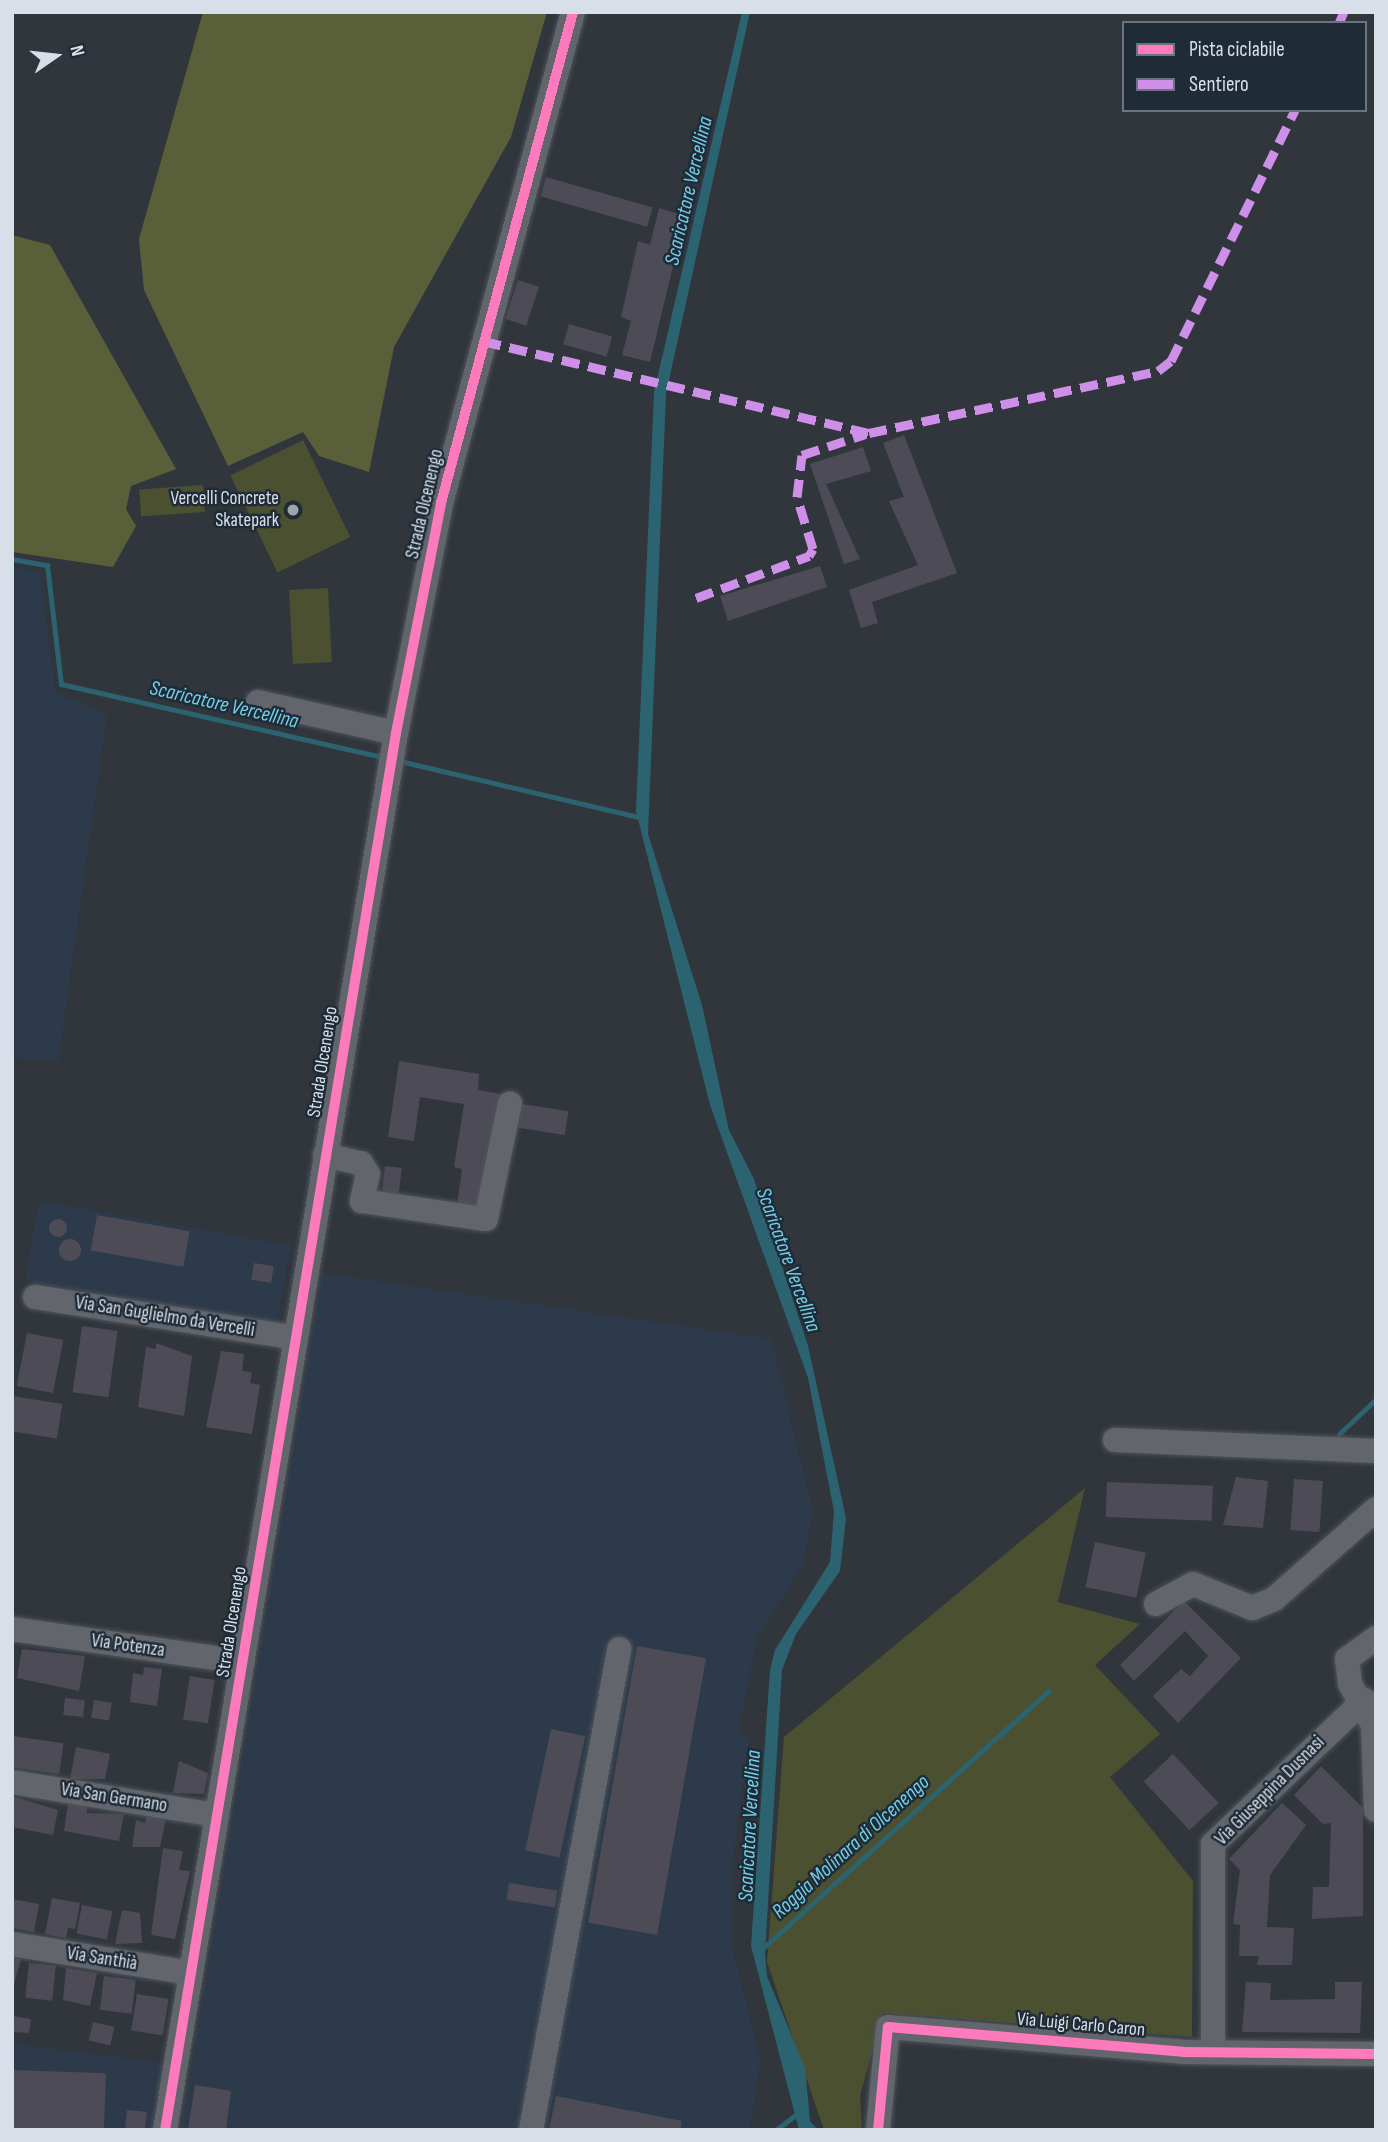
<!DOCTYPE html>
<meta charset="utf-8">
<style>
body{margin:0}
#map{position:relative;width:1388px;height:2142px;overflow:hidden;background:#30363c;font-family:"Sofia Sans Condensed",sans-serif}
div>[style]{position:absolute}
.built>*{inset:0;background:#2d3a4b;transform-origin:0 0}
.green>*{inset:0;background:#4a5030;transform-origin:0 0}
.forest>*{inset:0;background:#596039}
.water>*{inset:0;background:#2b6370}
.stream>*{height:5px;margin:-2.5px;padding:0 2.5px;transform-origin:2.5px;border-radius:2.5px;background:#2b6370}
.building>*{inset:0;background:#4d4c56;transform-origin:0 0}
.round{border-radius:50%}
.roads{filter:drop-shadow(0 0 2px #4e545a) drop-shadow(0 0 2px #4e545a)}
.minor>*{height:24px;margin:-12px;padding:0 12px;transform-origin:12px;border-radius:12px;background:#62666c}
.quiet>*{height:9px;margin-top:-4.5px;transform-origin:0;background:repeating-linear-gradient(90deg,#ce8fe9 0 18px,transparent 0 27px)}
.cycleway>*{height:10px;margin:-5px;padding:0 5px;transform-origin:5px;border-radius:5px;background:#fd7abc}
.dots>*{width:19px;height:19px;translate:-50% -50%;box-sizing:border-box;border:4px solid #202b38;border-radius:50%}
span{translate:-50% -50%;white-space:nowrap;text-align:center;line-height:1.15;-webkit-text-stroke:5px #202b38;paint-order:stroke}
.poi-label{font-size:19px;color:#d8dfe8}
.right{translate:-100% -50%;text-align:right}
.street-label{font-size:19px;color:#d8dfe8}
.water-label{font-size:21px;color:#71d0e8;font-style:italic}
.frame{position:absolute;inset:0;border:14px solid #d8dfe8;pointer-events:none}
.legend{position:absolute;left:1122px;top:21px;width:245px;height:91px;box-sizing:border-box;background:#202b38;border:2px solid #6a737e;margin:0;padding:9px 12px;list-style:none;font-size:21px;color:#d8dfe8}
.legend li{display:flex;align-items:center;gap:14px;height:35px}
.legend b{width:35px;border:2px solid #6a737e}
.north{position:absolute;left:21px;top:21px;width:70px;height:70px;-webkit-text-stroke:5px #202b38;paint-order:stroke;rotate:76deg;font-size:19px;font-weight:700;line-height:28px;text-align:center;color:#d8dfe8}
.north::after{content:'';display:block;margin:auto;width:24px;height:32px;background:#d8dfe8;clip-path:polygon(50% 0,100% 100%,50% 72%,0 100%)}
</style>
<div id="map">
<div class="built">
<i style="clip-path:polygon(12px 566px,40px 572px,56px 692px,107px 715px,58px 1063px,12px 1057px)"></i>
<i style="left:39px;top:1201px;width:256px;height:81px;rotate:10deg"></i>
<i style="clip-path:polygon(322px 1273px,771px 1339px,813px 1510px,804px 1563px,757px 1637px,738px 1734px,749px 1737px,733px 1858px,732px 1945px,760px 2061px,750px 2130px,181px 2130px)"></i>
<i style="clip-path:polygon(12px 2044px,165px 2063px,151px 2130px,12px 2130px)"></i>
</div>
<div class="green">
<i style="left:303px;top:440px;width:108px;height:81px;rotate:64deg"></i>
<i style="left:203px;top:485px;width:27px;height:64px;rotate:86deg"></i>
<i style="left:328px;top:588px;width:74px;height:39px;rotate:87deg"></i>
<i style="clip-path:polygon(1085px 1488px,1058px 1602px,1140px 1624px,1095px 1665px,1160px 1734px,1110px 1777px,1193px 1881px,1192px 2037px,883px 2013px,860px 2096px,862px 2130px,824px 2130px,767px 1962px,784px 1737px)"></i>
</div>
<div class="forest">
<i style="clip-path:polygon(203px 12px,547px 12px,511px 137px,394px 347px,369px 472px,319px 456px,303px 432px,228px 466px,144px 290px,139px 239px)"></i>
<i style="clip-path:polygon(12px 235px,50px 245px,176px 469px,131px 486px,126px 509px,136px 526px,113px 567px,12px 552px)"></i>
</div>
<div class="water">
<i style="clip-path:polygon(742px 12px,750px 12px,666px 394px,648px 834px,702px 1005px,729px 1130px,754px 1179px,808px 1346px,846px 1518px,840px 1571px,796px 1634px,782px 1670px,765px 1953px,767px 1976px,805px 2068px,810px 2121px,818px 2130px,799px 2130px,751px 1946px,770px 1670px,775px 1650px,830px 1562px,834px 1511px,808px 1378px,710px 1105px,636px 811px,654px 392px)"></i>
</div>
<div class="stream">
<i style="left:12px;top:559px;width:36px;rotate:10deg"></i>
<i style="left:47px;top:565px;width:120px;rotate:83.3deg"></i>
<i style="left:61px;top:684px;width:326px;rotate:12.8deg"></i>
<i style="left:404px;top:762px;width:244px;rotate:13.2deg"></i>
<i style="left:1339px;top:1434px;width:51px;rotate:-43.4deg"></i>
<i style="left:762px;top:1949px;width:386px;rotate:-42deg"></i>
<i style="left:776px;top:2130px;width:31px;rotate:-38deg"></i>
</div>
<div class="building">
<i style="left:546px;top:177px;width:111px;height:20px;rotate:16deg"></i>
<i style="clip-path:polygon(659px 208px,685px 216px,650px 362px,622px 355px,631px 321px,621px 317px,638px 241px,650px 245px)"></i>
<i style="left:518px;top:280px;width:22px;height:41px;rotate:18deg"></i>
<i style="left:569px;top:324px;width:45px;height:21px;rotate:16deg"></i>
<i style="clip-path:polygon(904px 435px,957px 573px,872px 602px,878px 623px,861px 628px,849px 590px,918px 565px,889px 501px,904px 497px,883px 443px)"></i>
<i style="clip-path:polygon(863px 447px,871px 471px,826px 484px,860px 559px,844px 564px,810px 464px)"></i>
<i style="clip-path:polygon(820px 566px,827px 587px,728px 621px,720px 596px)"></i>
<i style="clip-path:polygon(399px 1061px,479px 1074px,478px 1090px,501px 1094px,484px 1210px,457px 1206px,462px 1169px,454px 1167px,464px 1104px,420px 1097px,414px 1141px,388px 1137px)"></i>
<i style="left:522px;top:1104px;width:47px;height:24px;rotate:9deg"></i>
<i style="left:385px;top:1166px;width:17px;height:32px;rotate:7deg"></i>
<i style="left:97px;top:1215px;width:94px;height:36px;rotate:10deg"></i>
<i class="round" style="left:49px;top:1219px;width:18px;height:18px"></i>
<i class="round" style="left:59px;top:1239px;width:22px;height:22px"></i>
<i style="left:254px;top:1263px;width:20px;height:17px;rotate:9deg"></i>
<i style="left:82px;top:1326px;width:36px;height:67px;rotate:8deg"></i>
<i style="left:27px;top:1333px;width:37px;height:54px;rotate:11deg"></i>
<i style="clip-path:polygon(156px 1343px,192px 1356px,184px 1416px,138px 1407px,146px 1347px,156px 1349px)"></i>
<i style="clip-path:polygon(221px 1351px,244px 1354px,242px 1371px,252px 1372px,250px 1383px,260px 1385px,252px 1434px,206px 1427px)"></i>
<i style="left:12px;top:1396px;width:51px;height:35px;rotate:9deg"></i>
<i style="clip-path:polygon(1236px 1477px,1268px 1481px,1263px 1528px,1223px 1525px)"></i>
<i style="left:1294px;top:1479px;width:29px;height:51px;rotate:4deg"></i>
<i style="left:1107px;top:1482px;width:106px;height:35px;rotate:2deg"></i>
<i style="left:1095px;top:1542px;width:52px;height:46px;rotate:12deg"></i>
<i style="clip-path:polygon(1184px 1601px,1241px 1658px,1178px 1723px,1153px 1696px,1181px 1669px,1190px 1676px,1208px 1656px,1185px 1631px,1134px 1681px,1120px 1665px)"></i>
<i style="left:637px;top:1646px;width:70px;height:281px;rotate:10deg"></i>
<i style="clip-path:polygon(22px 1649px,85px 1656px,79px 1691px,17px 1678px)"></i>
<i style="clip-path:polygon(144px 1667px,162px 1669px,157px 1706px,130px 1702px,133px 1673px,143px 1675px)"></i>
<i style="left:190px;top:1676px;width:25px;height:44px;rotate:9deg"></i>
<i style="left:65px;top:1698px;width:20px;height:17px;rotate:6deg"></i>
<i style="left:94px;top:1700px;width:18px;height:18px;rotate:9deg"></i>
<i style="left:551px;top:1729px;width:35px;height:124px;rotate:12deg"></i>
<i style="left:12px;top:1736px;width:52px;height:31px;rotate:8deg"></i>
<i style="clip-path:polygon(76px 1747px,110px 1754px,105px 1779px,70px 1779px)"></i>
<i style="left:1173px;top:1754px;width:67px;height:40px;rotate:47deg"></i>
<i style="clip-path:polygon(179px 1761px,208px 1773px,204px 1794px,173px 1793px)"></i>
<i style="clip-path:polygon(1321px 1766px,1363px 1808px,1363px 1916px,1312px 1919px,1313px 1887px,1329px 1887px,1331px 1823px,1323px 1824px,1294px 1795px)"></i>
<i style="clip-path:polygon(12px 1796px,58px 1810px,53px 1835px,12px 1827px)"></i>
<i style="clip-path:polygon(1282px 1803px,1306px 1825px,1270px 1875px,1267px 1927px,1294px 1928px,1292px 1965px,1257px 1965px,1259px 1956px,1239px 1956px,1240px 1925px,1233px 1924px,1240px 1870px,1229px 1859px)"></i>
<i style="clip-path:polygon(68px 1804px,87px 1807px,87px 1813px,124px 1814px,119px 1841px,64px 1831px)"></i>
<i style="clip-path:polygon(146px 1816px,166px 1819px,160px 1847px,132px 1847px,136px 1820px,145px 1823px)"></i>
<i style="clip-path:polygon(163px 1848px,183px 1851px,179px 1870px,190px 1871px,175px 1939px,151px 1935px)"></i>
<i style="left:509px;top:1883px;width:49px;height:17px;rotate:9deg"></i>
<i style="clip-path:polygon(52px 1898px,80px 1903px,75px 1929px,68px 1928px,66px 1938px,45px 1934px)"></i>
<i style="clip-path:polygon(12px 1899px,39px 1904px,34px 1932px,12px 1928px)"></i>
<i style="left:82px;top:1905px;width:31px;height:29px;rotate:11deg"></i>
<i style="clip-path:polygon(122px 1910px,140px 1913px,142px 1943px,115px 1944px)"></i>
<i style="clip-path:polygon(12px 1957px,21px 1959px,13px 1988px,12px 1988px)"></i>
<i style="left:29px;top:1963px;width:27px;height:35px;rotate:6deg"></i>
<i style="clip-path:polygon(66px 1968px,97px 1973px,90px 2006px,63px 2000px)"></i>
<i style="left:104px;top:1976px;width:32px;height:34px;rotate:7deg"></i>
<i style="clip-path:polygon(1246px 1982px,1271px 1983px,1270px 2000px,1335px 1999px,1335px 1982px,1362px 1982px,1360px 2033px,1242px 2032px)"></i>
<i style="left:137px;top:1994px;width:32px;height:37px;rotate:9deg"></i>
<i style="clip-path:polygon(12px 2016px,31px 2019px,29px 2033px,12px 2032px)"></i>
<i style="left:93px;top:2022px;width:22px;height:19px;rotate:13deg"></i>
<i style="left:12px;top:2070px;width:94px;height:60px;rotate:2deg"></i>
<i style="clip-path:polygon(195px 2085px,231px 2091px,226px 2130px,188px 2130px)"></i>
<i style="clip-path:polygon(556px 2096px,682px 2121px,680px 2130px,549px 2130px)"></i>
<i style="left:127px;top:2110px;width:20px;height:20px;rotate:6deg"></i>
</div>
<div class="roads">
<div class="minor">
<i style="left:258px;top:702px;width:141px;rotate:12.7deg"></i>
<i style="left:325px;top:1155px;width:37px;rotate:13deg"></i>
<i style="left:361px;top:1163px;width:13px;rotate:58deg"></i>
<i style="left:368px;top:1174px;width:28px;rotate:103deg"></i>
<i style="left:362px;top:1201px;width:125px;rotate:8.3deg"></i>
<i style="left:486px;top:1219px;width:118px;rotate:-78.3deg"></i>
<i style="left:35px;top:1297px;width:264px;rotate:8.9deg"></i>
<i style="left:1115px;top:1440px;width:261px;rotate:2.4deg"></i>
<i style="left:1156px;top:1604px;width:42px;rotate:-28.4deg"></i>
<i style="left:1193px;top:1584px;width:64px;rotate:22.1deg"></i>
<i style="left:1252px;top:1608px;width:24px;rotate:-22deg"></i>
<i style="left:1274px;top:1599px;width:136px;rotate:-41.4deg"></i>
<i style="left:12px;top:1629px;width:233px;rotate:8.1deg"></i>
<i style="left:1376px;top:1638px;width:36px;rotate:144deg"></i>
<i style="left:1347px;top:1659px;width:25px;rotate:83deg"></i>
<i style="left:1350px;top:1684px;width:47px;rotate:60.7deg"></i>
<i style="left:1373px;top:1725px;width:85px;rotate:88deg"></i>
<i style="left:12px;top:1782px;width:207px;rotate:9.2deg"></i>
<i style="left:12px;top:1944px;width:181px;rotate:9.2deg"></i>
<i style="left:1213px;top:2052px;width:208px;rotate:-90deg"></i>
<i style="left:1213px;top:1844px;width:209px;rotate:-43.6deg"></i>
<i style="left:165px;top:2130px;width:1416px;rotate:-80.61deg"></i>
<i style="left:396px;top:733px;width:234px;rotate:-78.9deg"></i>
<i style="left:441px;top:503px;width:508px;rotate:-74.95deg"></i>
<i style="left:531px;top:2130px;width:489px;rotate:-79.6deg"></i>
<i style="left:878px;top:2130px;width:103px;rotate:-84.5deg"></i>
<i style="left:888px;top:2027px;width:296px;rotate:4.8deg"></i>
<i style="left:1183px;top:2052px;width:193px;rotate:0.6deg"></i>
</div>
</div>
<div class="quiet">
<i style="left:1339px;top:23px;width:12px;rotate:-66deg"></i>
<i style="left:483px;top:341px;width:397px;rotate:13.4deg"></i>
<i style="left:869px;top:433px;width:296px;rotate:-12.1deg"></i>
<i style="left:1158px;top:371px;width:16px;rotate:-38deg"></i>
<i style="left:1171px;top:361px;width:280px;rotate:-63.7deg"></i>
<i style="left:696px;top:598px;width:121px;rotate:-20.4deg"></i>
<i style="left:809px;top:556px;width:8px;rotate:-60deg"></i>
<i style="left:813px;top:549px;width:54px;rotate:-107.1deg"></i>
<i style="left:797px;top:497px;width:42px;rotate:-83.2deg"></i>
<i style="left:802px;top:455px;width:67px;rotate:-18.2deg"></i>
</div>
<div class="cycleway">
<i style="left:165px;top:2130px;width:1416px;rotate:-80.61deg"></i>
<i style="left:396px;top:733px;width:234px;rotate:-78.9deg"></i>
<i style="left:441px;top:503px;width:508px;rotate:-74.95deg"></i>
<i style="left:878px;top:2130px;width:103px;rotate:-84.5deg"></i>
<i style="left:888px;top:2027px;width:296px;rotate:4.8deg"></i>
<i style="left:1183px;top:2052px;width:193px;rotate:0.6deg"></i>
</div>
<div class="dots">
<i style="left:293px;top:510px;background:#9da4ac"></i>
</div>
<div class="poi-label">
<span class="right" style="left:279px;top:510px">Vercelli Concrete<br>Skatepark</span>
</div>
<div class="street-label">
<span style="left:425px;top:504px;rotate:-77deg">Strada Olcenengo</span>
<span style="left:323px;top:1062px;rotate:-81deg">Strada Olcenengo</span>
<span style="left:165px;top:1317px;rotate:9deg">Via San Guglielmo da Vercelli</span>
<span style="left:232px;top:1622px;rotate:-81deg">Strada Olcenengo</span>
<span style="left:128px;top:1646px;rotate:8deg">Via Potenza</span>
<span style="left:1270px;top:1791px;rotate:-45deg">Via Giuseppina Dusnasi</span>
<span style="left:114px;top:1798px;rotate:9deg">Via San Germano</span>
<span style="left:102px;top:1959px;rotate:9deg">Via Santhià</span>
<span style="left:1081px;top:2025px;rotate:5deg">Via Luigi Carlo Caron</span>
</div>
<div class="water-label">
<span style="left:689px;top:191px;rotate:-77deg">Scaricatore Vercellina</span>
<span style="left:224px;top:705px;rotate:13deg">Scaricatore Vercellina</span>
<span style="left:788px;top:1260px;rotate:70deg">Scaricatore Vercellina</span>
<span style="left:750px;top:1826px;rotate:-87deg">Scaricatore Vercellina</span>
<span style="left:851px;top:1847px;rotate:-42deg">Roggia Molinara di Olcenengo</span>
</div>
<div class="frame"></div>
<ul class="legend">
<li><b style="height:9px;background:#fd7abc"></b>Pista ciclabile</li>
<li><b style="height:9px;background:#ce8fe9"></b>Sentiero</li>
</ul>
<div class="north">N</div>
</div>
